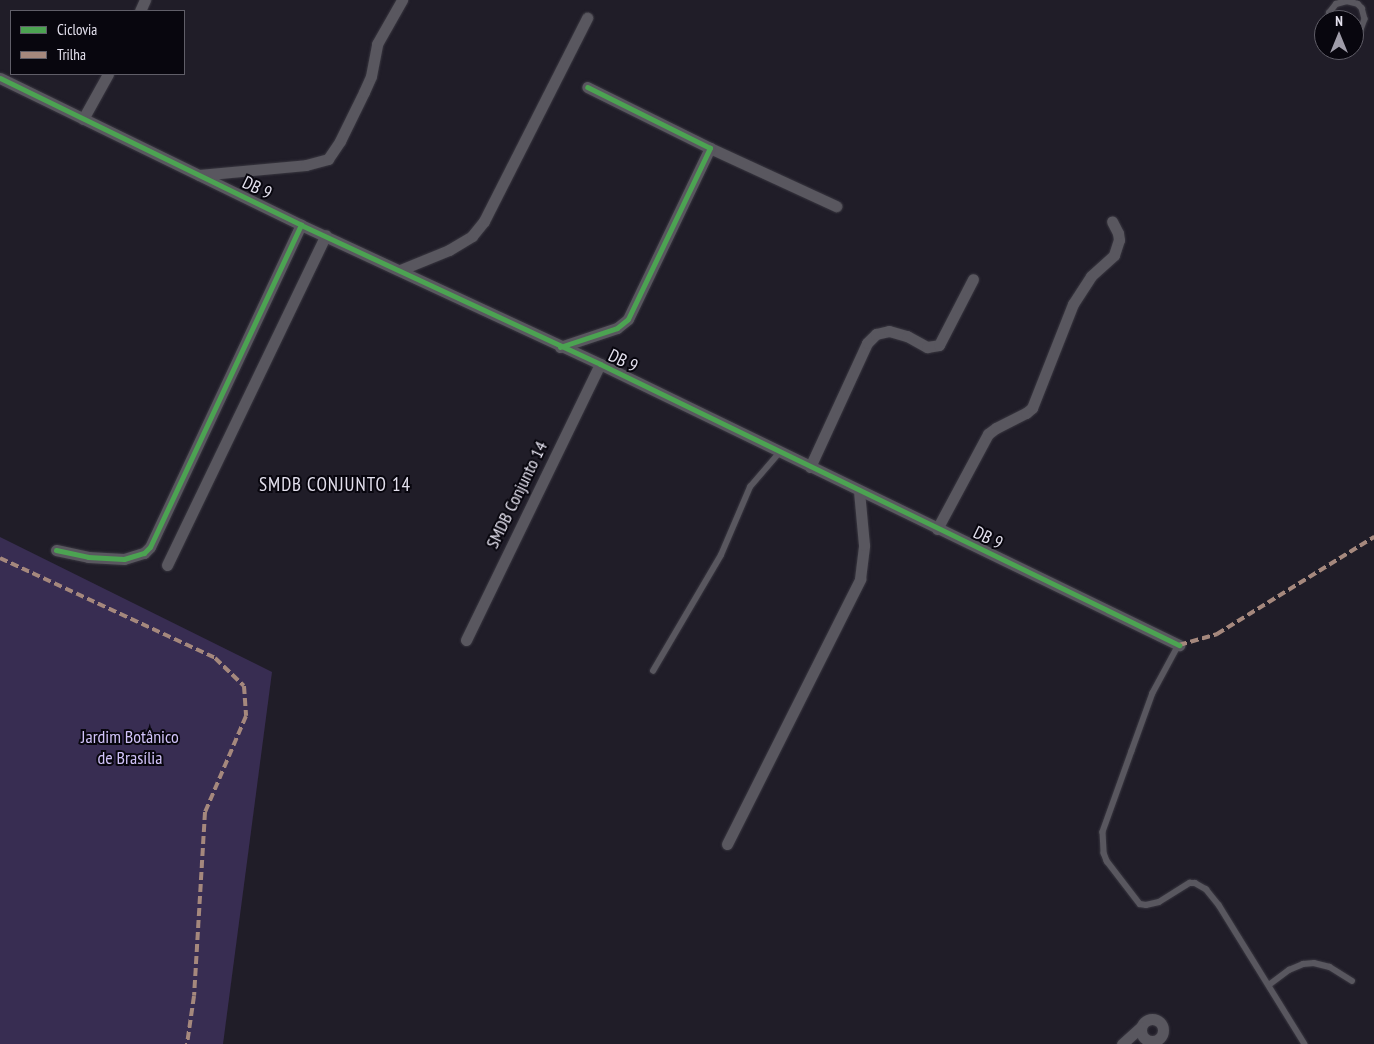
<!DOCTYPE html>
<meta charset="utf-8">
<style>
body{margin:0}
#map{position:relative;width:1374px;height:1044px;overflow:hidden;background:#201d28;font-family:"PT Sans Narrow",sans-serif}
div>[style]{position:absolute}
.green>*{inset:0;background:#382d52}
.roads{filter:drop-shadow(0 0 1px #393740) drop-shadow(0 0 1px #393740)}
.lane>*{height:5.5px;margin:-2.75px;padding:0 2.75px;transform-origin:2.75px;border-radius:2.75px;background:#59575f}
.street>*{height:11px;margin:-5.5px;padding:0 5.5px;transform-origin:5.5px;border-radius:5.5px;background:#59575f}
.street>.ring{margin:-5.5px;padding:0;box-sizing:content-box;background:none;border:11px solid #59575f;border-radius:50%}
.quiet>*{height:4px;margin-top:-2px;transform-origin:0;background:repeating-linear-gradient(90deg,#a5887d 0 8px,transparent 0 12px)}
.cycleway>*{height:5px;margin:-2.5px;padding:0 2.5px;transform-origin:2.5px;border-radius:2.5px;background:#4ca352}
span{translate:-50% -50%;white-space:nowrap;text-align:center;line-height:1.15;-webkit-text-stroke:4px #08060e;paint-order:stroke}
.street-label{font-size:18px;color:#e4e1ee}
.park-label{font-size:18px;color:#d1c3f9}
.neighbourhood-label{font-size:19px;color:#e4e1ee;letter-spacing:1px}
.legend{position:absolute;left:10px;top:10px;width:175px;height:65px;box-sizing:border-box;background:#08060e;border:1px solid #605e68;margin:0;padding:6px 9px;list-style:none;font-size:15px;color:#e4e1ee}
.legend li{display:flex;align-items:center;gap:10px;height:25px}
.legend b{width:25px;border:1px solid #605e68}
.north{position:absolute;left:1314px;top:10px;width:50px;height:50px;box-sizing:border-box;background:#08060e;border:1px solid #605e68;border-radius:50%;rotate:0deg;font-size:14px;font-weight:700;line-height:20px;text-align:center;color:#e4e1ee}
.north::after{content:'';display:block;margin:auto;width:18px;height:22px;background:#9f9ca9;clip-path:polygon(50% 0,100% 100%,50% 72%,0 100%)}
</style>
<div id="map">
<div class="green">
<i style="clip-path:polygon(0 537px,272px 672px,223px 1044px,0 1044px)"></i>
</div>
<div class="roads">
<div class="lane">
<i style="left:1328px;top:20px;width:7px;rotate:-82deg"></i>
<i style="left:1329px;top:13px;width:11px;rotate:-52deg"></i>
<i style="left:1336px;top:4px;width:11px;rotate:-15deg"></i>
<i style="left:1347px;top:1px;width:11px;rotate:15deg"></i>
<i style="left:1358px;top:4px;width:6px;rotate:45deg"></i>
<i style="left:1362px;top:8px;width:11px;rotate:75deg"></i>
<i style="left:1365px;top:19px;width:12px;rotate:110deg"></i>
<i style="left:1361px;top:30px;width:9px;rotate:144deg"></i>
<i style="left:1179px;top:645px;width:55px;rotate:118.4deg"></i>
<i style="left:1153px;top:693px;width:62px;rotate:109.9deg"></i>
<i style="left:1132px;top:751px;width:86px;rotate:109.7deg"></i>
<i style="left:1103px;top:832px;width:21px;rotate:87deg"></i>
<i style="left:1104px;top:853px;width:9px;rotate:69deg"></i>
<i style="left:1107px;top:861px;width:54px;rotate:52.5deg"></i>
<i style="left:1140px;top:904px;width:6px;rotate:9deg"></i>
<i style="left:1146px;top:905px;width:13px;rotate:-13deg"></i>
<i style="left:1159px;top:902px;width:36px;rotate:-32deg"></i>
<i style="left:1190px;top:883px;width:5px"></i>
<i style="left:1195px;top:883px;width:13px;rotate:29deg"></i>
<i style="left:1206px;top:889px;width:21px;rotate:51deg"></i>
<i style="left:1219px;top:905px;width:163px;rotate:58.3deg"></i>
<i style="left:653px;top:671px;width:134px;rotate:-59.6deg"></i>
<i style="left:721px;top:555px;width:74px;rotate:-66.9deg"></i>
<i style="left:750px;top:487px;width:46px;rotate:-49.4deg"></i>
<i style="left:1269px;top:985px;width:25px;rotate:-37deg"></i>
<i style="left:1289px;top:970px;width:15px;rotate:-23deg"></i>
<i style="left:1303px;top:964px;width:11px;rotate:-5deg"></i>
<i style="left:1314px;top:963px;width:16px;rotate:14deg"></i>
<i style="left:1330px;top:967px;width:26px;rotate:32deg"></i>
</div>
<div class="street">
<i style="left:140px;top:11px;width:12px;rotate:-66deg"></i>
<i style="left:0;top:78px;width:335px;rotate:26deg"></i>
<i style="left:301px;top:225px;width:330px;rotate:24.9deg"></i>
<i style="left:600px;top:364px;width:644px;rotate:25.89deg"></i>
<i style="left:83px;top:119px;width:51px;rotate:-60.9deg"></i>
<i style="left:710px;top:148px;width:139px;rotate:24.7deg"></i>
<i style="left:199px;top:175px;width:107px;rotate:-5.3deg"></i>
<i style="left:306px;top:165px;width:23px;rotate:-15deg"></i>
<i style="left:328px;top:159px;width:22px;rotate:-56deg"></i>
<i style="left:340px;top:141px;width:55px;rotate:-63.9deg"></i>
<i style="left:364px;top:92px;width:17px;rotate:-66deg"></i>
<i style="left:371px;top:76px;width:33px;rotate:-79deg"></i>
<i style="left:377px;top:44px;width:51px;rotate:-60.4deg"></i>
<i style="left:400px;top:270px;width:53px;rotate:-22.2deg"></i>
<i style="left:449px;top:250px;width:27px;rotate:-31deg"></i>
<i style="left:472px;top:236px;width:19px;rotate:-51deg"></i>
<i style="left:484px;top:221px;width:228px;rotate:-63.1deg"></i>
<i style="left:560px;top:347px;width:60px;rotate:-18.4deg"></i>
<i style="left:617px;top:328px;width:14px;rotate:-39deg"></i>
<i style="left:628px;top:319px;width:190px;rotate:-64.4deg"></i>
<i style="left:710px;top:148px;width:137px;rotate:-153.6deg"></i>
<i style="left:810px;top:467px;width:136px;rotate:-65.3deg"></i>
<i style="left:867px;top:343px;width:13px;rotate:-45deg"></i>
<i style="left:876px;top:334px;width:13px;rotate:-13deg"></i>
<i style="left:889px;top:331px;width:19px;rotate:16deg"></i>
<i style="left:907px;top:336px;width:23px;rotate:29deg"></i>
<i style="left:927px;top:347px;width:12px;rotate:-9deg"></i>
<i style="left:939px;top:345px;width:74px;rotate:-62.7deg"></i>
<i style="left:937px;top:529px;width:108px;rotate:-61.8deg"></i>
<i style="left:988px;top:434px;width:10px;rotate:-37deg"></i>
<i style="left:996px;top:428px;width:34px;rotate:-27deg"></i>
<i style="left:1026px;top:413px;width:8px;rotate:-40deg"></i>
<i style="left:1032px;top:408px;width:112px;rotate:-68.5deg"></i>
<i style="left:1073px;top:304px;width:33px;rotate:-57deg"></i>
<i style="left:1091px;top:276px;width:31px;rotate:-42deg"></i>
<i style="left:1114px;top:255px;width:16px;rotate:-72deg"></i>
<i style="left:1119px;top:240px;width:7px;rotate:-98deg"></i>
<i style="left:1118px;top:233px;width:13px;rotate:-117deg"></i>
<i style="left:56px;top:550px;width:33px;rotate:12deg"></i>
<i style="left:88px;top:557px;width:36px;rotate:3deg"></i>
<i style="left:124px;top:559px;width:21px;rotate:-17deg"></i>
<i style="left:144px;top:553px;width:8px;rotate:-45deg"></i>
<i style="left:150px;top:547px;width:356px;rotate:-64.9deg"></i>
<i style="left:167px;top:565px;width:366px;rotate:-64.3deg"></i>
<i style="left:466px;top:640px;width:307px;rotate:-64.1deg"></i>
<i style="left:727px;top:844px;width:297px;rotate:-63.3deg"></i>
<i style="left:860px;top:579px;width:34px;rotate:-83deg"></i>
<i style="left:864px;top:545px;width:54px;rotate:-95.3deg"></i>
<i class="ring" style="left:1141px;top:1019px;width:11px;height:11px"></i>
<i style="left:1122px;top:1044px;width:25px;rotate:-42deg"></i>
</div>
</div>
<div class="quiet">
<i style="left:0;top:558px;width:237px;rotate:24.9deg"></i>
<i style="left:215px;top:658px;width:40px;rotate:44deg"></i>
<i style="left:244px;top:686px;width:30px;rotate:86deg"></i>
<i style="left:246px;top:716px;width:104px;rotate:113.1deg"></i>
<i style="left:205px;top:812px;width:184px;rotate:93.4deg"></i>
<i style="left:194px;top:996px;width:49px;rotate:98.3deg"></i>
<i style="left:1179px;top:645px;width:40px;rotate:-16deg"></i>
<i style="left:1217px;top:634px;width:185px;rotate:-31.7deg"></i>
</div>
<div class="cycleway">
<i style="left:0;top:78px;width:335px;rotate:26deg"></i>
<i style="left:301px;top:225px;width:330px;rotate:24.9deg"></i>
<i style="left:600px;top:364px;width:644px;rotate:25.89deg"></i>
<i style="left:560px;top:347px;width:60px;rotate:-18.4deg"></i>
<i style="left:617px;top:328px;width:14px;rotate:-39deg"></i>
<i style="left:628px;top:319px;width:190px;rotate:-64.4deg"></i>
<i style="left:710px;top:148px;width:137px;rotate:-153.6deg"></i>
<i style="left:56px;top:550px;width:33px;rotate:12deg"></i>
<i style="left:88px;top:557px;width:36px;rotate:3deg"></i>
<i style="left:124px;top:559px;width:21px;rotate:-17deg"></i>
<i style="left:144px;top:553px;width:8px;rotate:-45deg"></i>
<i style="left:150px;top:547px;width:356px;rotate:-64.9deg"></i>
</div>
<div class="street-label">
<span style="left:257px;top:188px;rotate:26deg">DB 9</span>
<span style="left:623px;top:361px;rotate:26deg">DB 9</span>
<span style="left:517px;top:495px;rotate:-64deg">SMDB Conjunto 14</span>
<span style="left:988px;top:538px;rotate:26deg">DB 9</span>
</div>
<div class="park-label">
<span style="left:130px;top:748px">Jardim Botânico<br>de Brasília</span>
</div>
<div class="neighbourhood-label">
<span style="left:335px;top:485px">SMDB CONJUNTO 14</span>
</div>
<ul class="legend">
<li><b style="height:6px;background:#4ca352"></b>Ciclovia</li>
<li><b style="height:6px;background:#a5887d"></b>Trilha</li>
</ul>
<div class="north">N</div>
</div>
